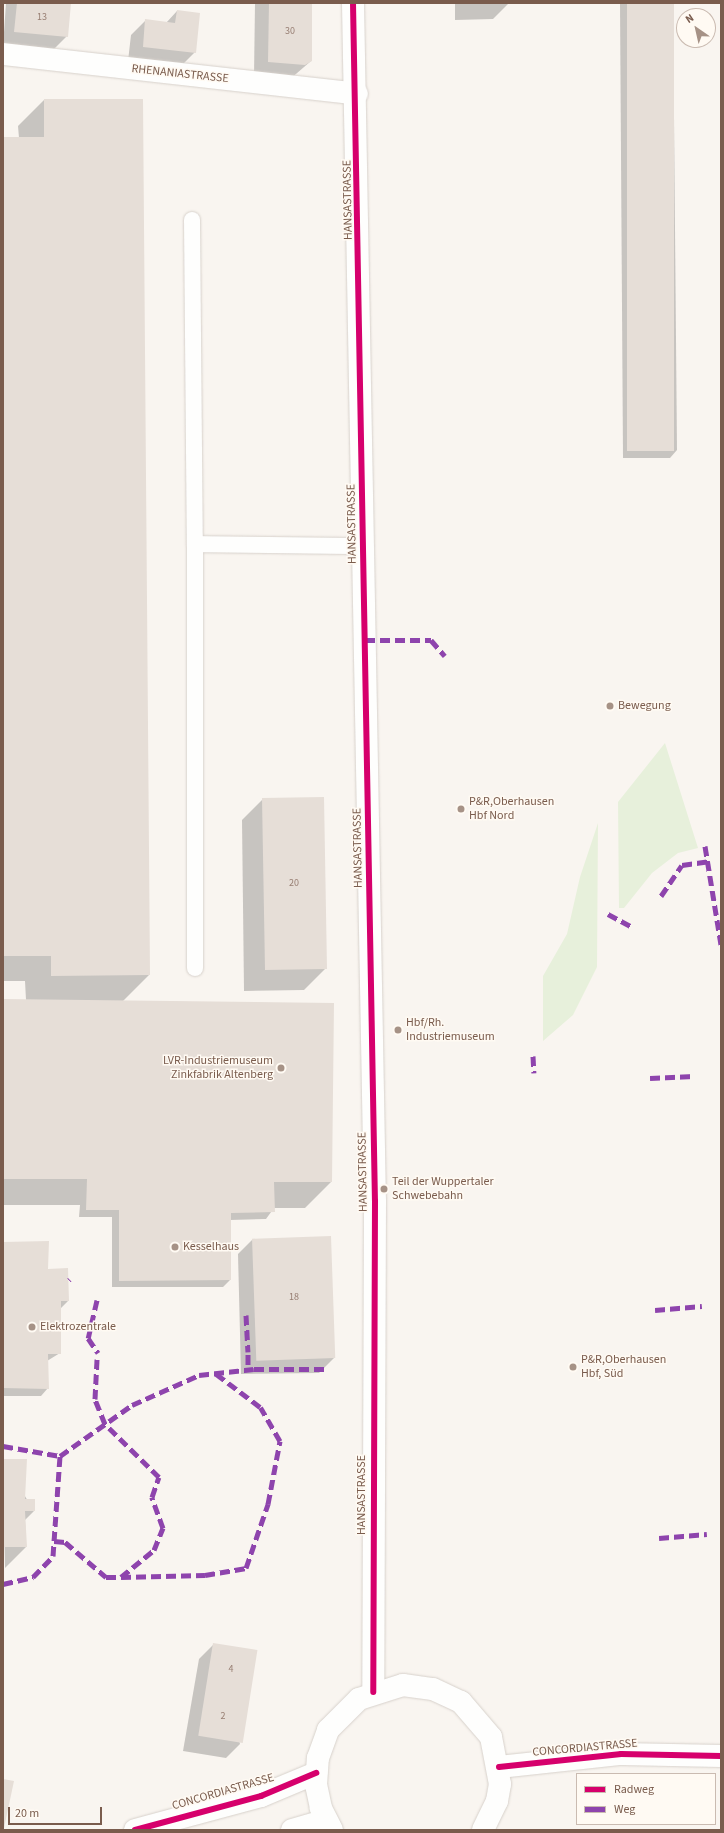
<!DOCTYPE html>
<meta charset="utf-8">
<style>
body{margin:0}
#map{position:relative;width:724px;height:1833px;overflow:hidden;background:#f9f5f0;font-family:"Source Sans 3",sans-serif}
div>[style]{position:absolute}
.green>*{inset:0;background:#e7f0db}
.shadow>*{inset:0;background:#0003}
.building>*{inset:0;background:#e6ded7;transform-origin:0 0}
.roads{filter:drop-shadow(0 0 1px #d7d1cb) drop-shadow(0 0 1px #d7d1cb)}
.service>*{height:16px;margin:-8px;padding:0 8px;transform-origin:8px;border-radius:8px;background:#fefefd}
.minor>*{height:22px;margin:-11px;padding:0 11px;transform-origin:11px;border-radius:11px;background:#fefefd}
.tertiary>*{height:22px;margin:-11px;padding:0 11px;transform-origin:11px;border-radius:11px;background:#fefefd}
.secondary>*{height:22px;margin:-11px;padding:0 11px;transform-origin:11px;border-radius:11px;background:#fefefd}
.quiet>*{height:5px;margin-top:-2.5px;transform-origin:0;background:repeating-linear-gradient(90deg,#8e44ad 0 10px,transparent 0 15px)}
.cycleway>*{height:6px;margin:-3px;padding:0 3px;transform-origin:3px;border-radius:3px;background:#d6006c}
.dots>*{width:11px;height:11px;translate:-50% -50%;box-sizing:border-box;border:2px solid #fffaf3;border-radius:50%}
span{translate:-50% -50%;white-space:nowrap;text-align:center;line-height:1.15;-webkit-text-stroke:3px #fffaf3;paint-order:stroke}
.number-label{font-size:10px;color:#977e72}
.number-label span{-webkit-text-stroke-width:0}
.street-label{font-size:12px;color:#7a5c4d}
.poi-label{font-size:12px;color:#7a5c4d}
.left{translate:0 -50%;text-align:left}
.right{translate:-100% -50%;text-align:right}
.frame{position:absolute;inset:0;border:4px solid #7a5c4d;pointer-events:none}
.legend{position:absolute;left:576px;top:1773px;width:140px;height:52px;box-sizing:border-box;background:#fffaf3;border:1px solid #cabbb1;margin:0;padding:5px 7px;list-style:none;font-size:12px;color:#7a5c4d}
.legend li{display:flex;align-items:center;gap:8px;height:20px}
.legend b{width:20px;border:1px solid #cabbb1}
.north{position:absolute;left:676px;top:8px;width:40px;height:40px;box-sizing:border-box;background:#fffaf3;border:1px solid #cabbb1;border-radius:50%;rotate:326deg;font-size:11px;font-weight:700;line-height:16px;text-align:center;color:#7a5c4d}
.north::after{content:'';display:block;margin:auto;width:14px;height:18px;background:#a69286;clip-path:polygon(50% 0,100% 100%,50% 72%,0 100%)}
.scale{position:absolute;left:8px;top:1807px;width:94px;height:18px;box-sizing:border-box;border:2px solid #7a5c4d;border-top:0;padding-left:5px;font-size:12px;line-height:14px;white-space:nowrap;color:#7a5c4d;-webkit-text-stroke:3px #fffaf3;paint-order:stroke}
</style>
<div id="map">
<div class="green">
<i style="clip-path:polygon(665px 743px,698px 848px,678px 853px,652px 873px,624px 908px,619px 908px,618px 802px)"></i>
<i style="clip-path:polygon(598px 823px,597px 967px,573px 1015px,543px 1041px,543px 976px,567px 934px,580px 877px)"></i>
</div>
<div class="shadow">
<i style="clip-path:polygon(6px 3px,70px 3px,67px 36px,52px 51px,3px 47px)"></i>
<i style="clip-path:polygon(255px 3px,311px 3px,311px 61px,289px 80px,254px 76px)"></i>
<i style="clip-path:polygon(455px 3px,509px 3px,493px 19px,455px 20px)"></i>
<i style="clip-path:polygon(620px 3px,673px 3px,677px 450px,670px 458px,623px 458px)"></i>
<i style="clip-path:polygon(177px 11px,195px 52px,180px 67px,128px 61px,131px 35px,146px 20px,166px 23px)"></i>
<i style="clip-path:polygon(44px 100px,149px 975px,123px 1001px,333px 1004px,331px 1182px,305px 1208px,274px 1208px,266px 1219px,230px 1220px,230px 1280px,223px 1287px,112px 1287px,112px 1217px,79px 1217px,80px 1205px,3px 1205px,3px 1000px,26px 1000px,25px 981px,3px 981px,3px 138px,19px 138px,18px 126px)"></i>
<i style="clip-path:polygon(263px 799px,325px 969px,304px 990px,244px 991px,242px 820px)"></i>
<i style="clip-path:polygon(253px 1239px,334px 1358px,319px 1373px,241px 1374px,238px 1254px)"></i>
<i style="clip-path:polygon(3px 1242px,47px 1270px,68px 1301px,61px 1308px,60px 1353px,47px 1361px,48px 1388px,41px 1396px,3px 1396px)"></i>
<i style="clip-path:polygon(3px 1460px,34px 1511px,25px 1520px,26px 1547px,5px 1568px)"></i>
<i style="clip-path:polygon(214px 1644px,240px 1744px,226px 1758px,183px 1751px,199px 1659px)"></i>
</div>
<div class="building">
<i style="clip-path:polygon(17px 3px,71px 3px,68px 37px,14px 32px)"></i>
<i style="clip-path:polygon(269px 3px,312px 3px,312px 61px,305px 65px,268px 62px)"></i>
<i style="left:627px;top:3px;width:47px;height:448px"></i>
<i style="clip-path:polygon(177px 10px,200px 13px,196px 53px,143px 47px,145px 19px,175px 23px)"></i>
<i style="clip-path:polygon(44px 99px,143px 99px,150px 975px,51px 976px,51px 956px,3px 956px,3px 137px,44px 137px)"></i>
<i style="left:324px;top:797px;width:172px;height:62px;rotate:89deg"></i>
<i style="clip-path:polygon(3px 999px,334px 1003px,332px 1182px,274px 1182px,275px 1212px,231px 1213px,231px 1280px,119px 1281px,119px 1210px,86px 1210px,87px 1179px,3px 1179px)"></i>
<i style="left:331px;top:1236px;width:122px;height:79px;rotate:88deg"></i>
<i style="clip-path:polygon(49px 1241px,48px 1269px,68px 1268px,69px 1301px,61px 1301px,61px 1354px,48px 1354px,49px 1389px,3px 1388px,3px 1242px)"></i>
<i style="clip-path:polygon(3px 1459px,27px 1459px,25px 1499px,35px 1499px,35px 1511px,25px 1511px,27px 1547px,3px 1547px)"></i>
<i style="left:213px;top:1643px;width:45px;height:94px;rotate:9deg"></i>
<i style="clip-path:polygon(3px 1779px,14px 1781px,4px 1828px,3px 1828px)"></i>
</div>
<div class="roads">
<div class="service">
<i style="left:192px;top:220px;width:324px;rotate:89.5deg"></i>
<i style="left:195px;top:544px;width:168px;rotate:0.7deg"></i>
<i style="left:195px;top:544px;width:424px;rotate:90deg"></i>
</div>
<div class="minor">
<i style="left:3px;top:54px;width:356px;rotate:6.4deg"></i>
</div>
<div class="tertiary">
<i style="left:135px;top:1830px;width:131px;rotate:-15.1deg"></i>
<i style="left:261px;top:1796px;width:60px;rotate:-22.7deg"></i>
<i style="left:292px;top:1830px;width:35px;rotate:-16deg"></i>
</div>
<div class="secondary">
<i style="left:353px;top:3px;width:1198px;rotate:88.95deg"></i>
<i style="left:375px;top:1201px;width:491px;rotate:90.2deg"></i>
<i style="left:499px;top:1767px;width:123px;rotate:-6.1deg"></i>
<i style="left:621px;top:1754px;width:100px;rotate:1.1deg"></i>
<i style="left:332px;top:1830px;width:25px;rotate:-117deg"></i>
<i style="left:321px;top:1808px;width:24px;rotate:-102deg"></i>
<i style="left:316px;top:1785px;width:27px;rotate:-86deg"></i>
<i style="left:318px;top:1758px;width:30px;rotate:-70deg"></i>
<i style="left:328px;top:1730px;width:44px;rotate:-45deg"></i>
<i style="left:359px;top:1699px;width:46px;rotate:-17.7deg"></i>
<i style="left:403px;top:1685px;width:30px;rotate:8deg"></i>
<i style="left:433px;top:1689px;width:31px;rotate:25deg"></i>
<i style="left:461px;top:1702px;width:46px;rotate:49.4deg"></i>
<i style="left:491px;top:1737px;width:48px;rotate:79.2deg"></i>
<i style="left:500px;top:1784px;width:17px;rotate:100deg"></i>
<i style="left:497px;top:1801px;width:32px;rotate:116deg"></i>
</div>
</div>
<div class="quiet">
<i style="left:365px;top:640px;width:66px"></i>
<i style="left:431px;top:640px;width:21px;rotate:49deg"></i>
<i style="left:705px;top:846px;width:100px;rotate:80.8deg"></i>
<i style="left:661px;top:896px;width:37px;rotate:-56deg"></i>
<i style="left:682px;top:865px;width:27px;rotate:-8deg"></i>
<i style="left:608px;top:914px;width:27px;rotate:28deg"></i>
<i style="left:533px;top:1056px;width:17px;rotate:87deg"></i>
<i style="left:650px;top:1078px;width:44px;rotate:-2.6deg"></i>
<i style="left:69px;top:1280px;width:1px;rotate:-45deg"></i>
<i style="left:97px;top:1300px;width:39px;rotate:103deg"></i>
<i style="left:88px;top:1338px;width:18px;rotate:56deg"></i>
<i style="left:655px;top:1310px;width:47px;rotate:-4.9deg"></i>
<i style="left:246px;top:1315px;width:37px;rotate:87deg"></i>
<i style="left:248px;top:1354px;width:16px;rotate:90deg"></i>
<i style="left:3px;top:1446px;width:58px;rotate:10deg"></i>
<i style="left:659px;top:1538px;width:48px;rotate:-4.8deg"></i>
<i style="left:54px;top:1541px;width:11px;rotate:5deg"></i>
<i style="left:65px;top:1542px;width:54px;rotate:40.5deg"></i>
<i style="left:106px;top:1577px;width:15px"></i>
<i style="left:121px;top:1577px;width:43px;rotate:-39.3deg"></i>
<i style="left:154px;top:1550px;width:24px;rotate:-68deg"></i>
<i style="left:163px;top:1528px;width:33px;rotate:-110deg"></i>
<i style="left:152px;top:1497px;width:21px;rotate:-71deg"></i>
<i style="left:159px;top:1477px;width:76px;rotate:-135.5deg"></i>
<i style="left:105px;top:1424px;width:27px;rotate:-112deg"></i>
<i style="left:95px;top:1399px;width:40px;rotate:-87.1deg"></i>
<i style="left:121px;top:1577px;width:84px;rotate:-1.4deg"></i>
<i style="left:205px;top:1575px;width:42px;rotate:-9.7deg"></i>
<i style="left:246px;top:1568px;width:68px;rotate:-71deg"></i>
<i style="left:268px;top:1504px;width:64px;rotate:-79.2deg"></i>
<i style="left:280px;top:1441px;width:39px;rotate:-120deg"></i>
<i style="left:260px;top:1407px;width:56px;rotate:-142.9deg"></i>
<i style="left:3px;top:1584px;width:31px;rotate:-13deg"></i>
<i style="left:33px;top:1577px;width:29px;rotate:-46deg"></i>
<i style="left:53px;top:1556px;width:100px;rotate:-86deg"></i>
<i style="left:60px;top:1456px;width:88px;rotate:-35.3deg"></i>
<i style="left:132px;top:1405px;width:73px;rotate:-24.1deg"></i>
<i style="left:199px;top:1375px;width:55px;rotate:-6.2deg"></i>
<i style="left:254px;top:1369px;width:75px"></i>
</div>
<div class="cycleway">
<i style="left:353px;top:3px;width:1198px;rotate:88.95deg"></i>
<i style="left:375px;top:1201px;width:491px;rotate:90.2deg"></i>
<i style="left:499px;top:1767px;width:123px;rotate:-6.1deg"></i>
<i style="left:621px;top:1754px;width:100px;rotate:1.1deg"></i>
<i style="left:135px;top:1830px;width:131px;rotate:-15.1deg"></i>
<i style="left:261px;top:1796px;width:60px;rotate:-22.7deg"></i>
</div>
<div class="dots">
<i style="left:610px;top:706px;background:#a69286"></i>
<i style="left:461px;top:809px;background:#a69286"></i>
<i style="left:398px;top:1030px;background:#a69286"></i>
<i style="left:281px;top:1068px;background:#a69286"></i>
<i style="left:384px;top:1189px;background:#a69286"></i>
<i style="left:175px;top:1247px;background:#a69286"></i>
<i style="left:32px;top:1327px;background:#a69286"></i>
<i style="left:573px;top:1367px;background:#a69286"></i>
</div>
<div class="number-label">
<span style="left:42px;top:18px">13</span>
<span style="left:290px;top:32px">30</span>
<span style="left:294px;top:884px">20</span>
<span style="left:294px;top:1298px">18</span>
<span style="left:231px;top:1670px">4</span>
<span style="left:223px;top:1717px">2</span>
</div>
<div class="street-label">
<span style="left:180px;top:74px;rotate:6deg">RHENANIASTRASSE</span>
<span style="left:348px;top:200px;rotate:-91deg">HANSASTRASSE</span>
<span style="left:352px;top:524px;rotate:-91deg">HANSASTRASSE</span>
<span style="left:358px;top:848px;rotate:-91deg">HANSASTRASSE</span>
<span style="left:363px;top:1172px;rotate:-91deg">HANSASTRASSE</span>
<span style="left:362px;top:1495px;rotate:-90deg">HANSASTRASSE</span>
<span style="left:585px;top:1748px;rotate:-5deg">CONCORDIASTRASSE</span>
<span style="left:223px;top:1792px;rotate:-16deg">CONCORDIASTRASSE</span>
</div>
<div class="poi-label">
<span class="left" style="left:618px;top:706px">Bewegung</span>
<span class="left" style="left:469px;top:809px">P&amp;R,Oberhausen<br>Hbf Nord</span>
<span class="left" style="left:406px;top:1030px">Hbf/Rh.<br>Industriemuseum</span>
<span class="right" style="left:273px;top:1068px">LVR-Industriemuseum<br>Zinkfabrik Altenberg</span>
<span class="left" style="left:392px;top:1189px">Teil der Wuppertaler<br>Schwebebahn</span>
<span class="left" style="left:183px;top:1247px">Kesselhaus</span>
<span class="left" style="left:40px;top:1327px">Elektrozentrale</span>
<span class="left" style="left:581px;top:1367px">P&amp;R,Oberhausen<br>Hbf, Süd</span>
</div>
<div class="frame"></div>
<ul class="legend">
<li><b style="height:5px;background:#d6006c"></b>Radweg</li>
<li><b style="height:5px;background:#8e44ad"></b>Weg</li>
</ul>
<div class="north">N</div>
<div class="scale">20 m</div>
</div>
